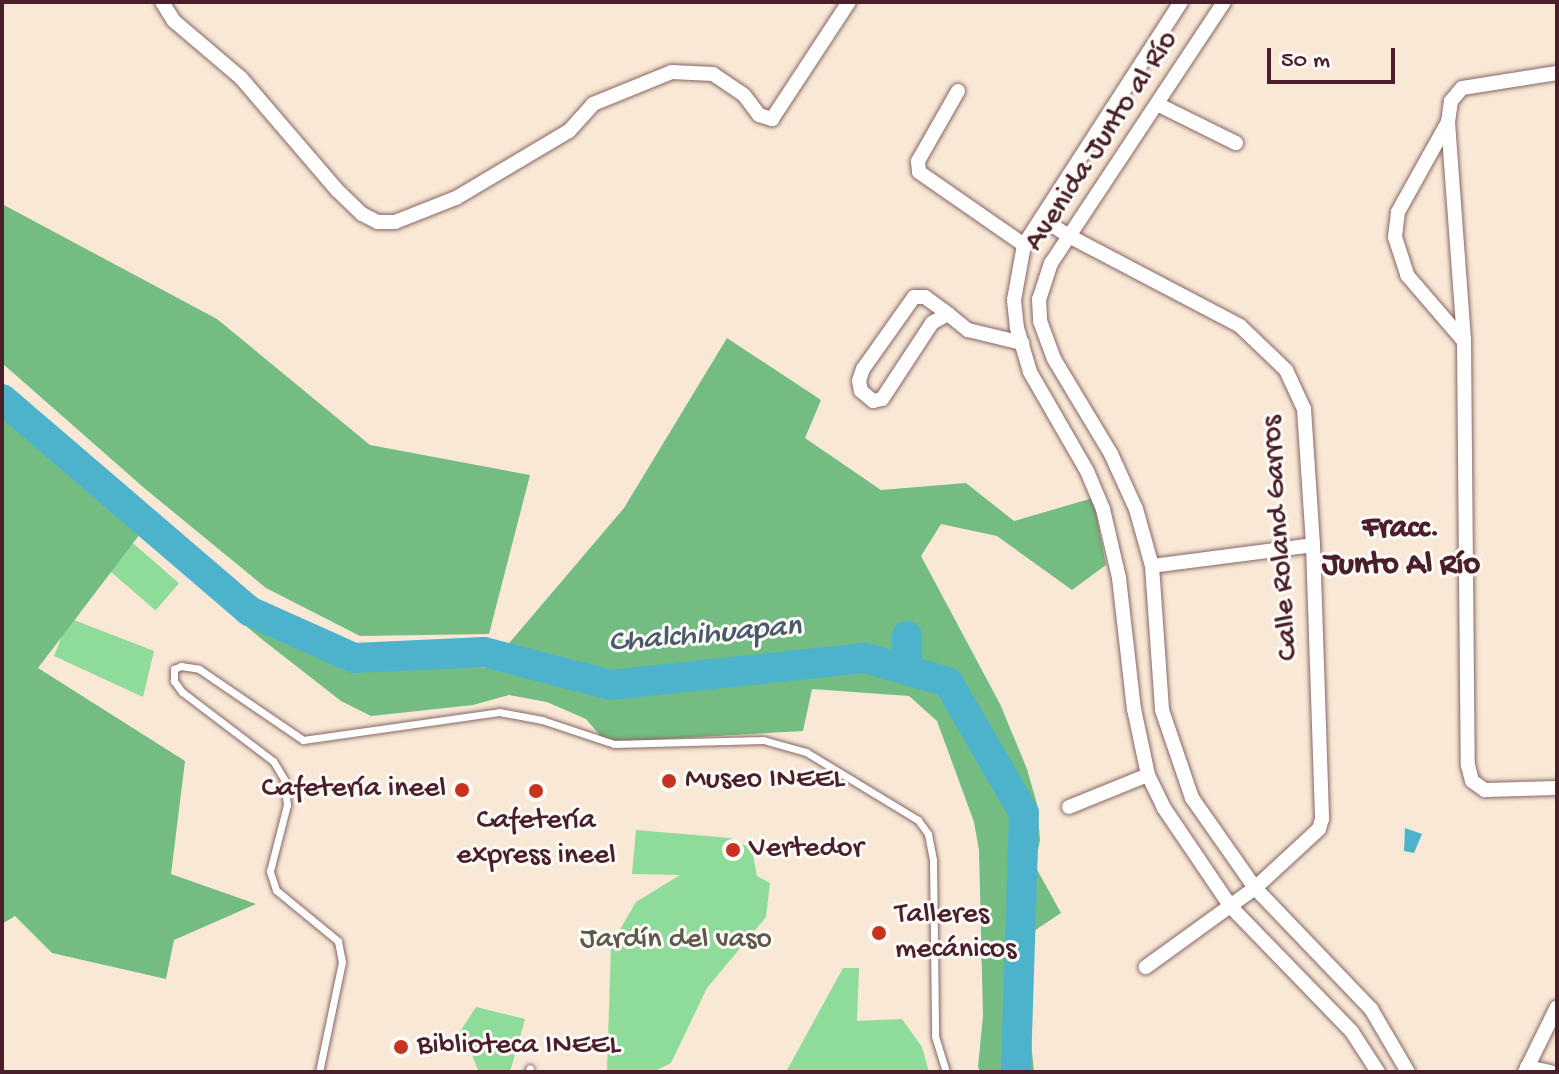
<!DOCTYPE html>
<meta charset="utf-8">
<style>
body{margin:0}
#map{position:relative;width:1559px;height:1074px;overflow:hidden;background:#f8e8d5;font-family:"Gochi Hand",sans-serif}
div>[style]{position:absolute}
.green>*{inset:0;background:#8fdc9a;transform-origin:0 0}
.forest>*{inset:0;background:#73bc82}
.water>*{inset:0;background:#4db3cc}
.river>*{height:30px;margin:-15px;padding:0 15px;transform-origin:15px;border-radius:15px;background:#4db3cc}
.roads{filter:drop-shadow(0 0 2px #876566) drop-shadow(0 0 2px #876566)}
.lane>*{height:7px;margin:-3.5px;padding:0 3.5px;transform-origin:3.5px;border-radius:3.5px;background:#fff}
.street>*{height:14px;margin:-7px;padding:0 7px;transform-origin:7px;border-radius:7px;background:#fff}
.dots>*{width:22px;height:22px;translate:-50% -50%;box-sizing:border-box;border:4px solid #fdfcf7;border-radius:50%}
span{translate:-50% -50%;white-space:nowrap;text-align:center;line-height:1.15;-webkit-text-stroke:6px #fdfcf7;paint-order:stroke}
.street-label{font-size:30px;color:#4a1f2b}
.poi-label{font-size:30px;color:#4a1f2b}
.left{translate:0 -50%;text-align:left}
.right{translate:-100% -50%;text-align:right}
.park-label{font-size:30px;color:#5f584c}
.neighbourhood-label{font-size:32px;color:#4a1f2b;font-weight:700}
.water-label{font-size:32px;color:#4b5a6b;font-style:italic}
.frame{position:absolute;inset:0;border:4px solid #4a1f2b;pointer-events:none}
.scale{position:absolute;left:1267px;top:48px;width:128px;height:36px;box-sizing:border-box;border:4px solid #4a1f2b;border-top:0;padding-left:10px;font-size:24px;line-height:28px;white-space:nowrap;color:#4a1f2b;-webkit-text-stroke:6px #fdfcf7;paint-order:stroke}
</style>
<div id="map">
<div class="green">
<i style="left:127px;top:538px;width:69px;height:36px;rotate:41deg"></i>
<i style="clip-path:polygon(69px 618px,154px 651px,143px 697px,54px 656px)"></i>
<i style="clip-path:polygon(636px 830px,731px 838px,752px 849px,757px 876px,770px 883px,766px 917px,707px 988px,671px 1063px,653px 1072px,607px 1072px,611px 945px,636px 902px,680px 875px,632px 874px)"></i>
<i style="clip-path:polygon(843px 968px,859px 968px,857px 1021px,902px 1019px,922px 1047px,929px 1072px,786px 1072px)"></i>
<i style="clip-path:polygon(476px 1007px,525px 1019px,510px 1072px,479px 1072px,471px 1053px,454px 1041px)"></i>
</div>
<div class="forest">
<i style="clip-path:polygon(2px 204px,217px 319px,370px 445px,530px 475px,489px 634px,360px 636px,266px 588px,143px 487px,2px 363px)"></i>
<i style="clip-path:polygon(727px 338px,821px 400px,805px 438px,881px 490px,966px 483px,1014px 521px,1093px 498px,1106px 565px,1072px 590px,997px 536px,941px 524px,921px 556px,1000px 704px,1027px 769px,1037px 804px,1040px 840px,1035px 866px,1061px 913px,1031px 933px,1025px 980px,1034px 1072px,980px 1072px,978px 1067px,983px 1016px,979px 850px,974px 822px,937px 721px,909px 696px,812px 689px,803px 731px,628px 741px,603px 739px,586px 719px,547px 702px,509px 695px,473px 705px,371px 716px,341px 701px,259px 637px,140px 534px,38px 668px,185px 761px,171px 874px,256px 904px,174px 940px,166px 979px,52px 953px,15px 916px,2px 924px,2px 395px,201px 564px,333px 645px,377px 663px,403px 667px,462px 665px,488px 668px,624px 508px)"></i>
</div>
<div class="water">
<i style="clip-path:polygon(1405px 828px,1422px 834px,1414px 853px,1404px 851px)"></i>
</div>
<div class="river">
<i style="left:2px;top:399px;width:326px;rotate:40.6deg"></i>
<i style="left:249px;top:611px;width:115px;rotate:24.1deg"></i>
<i style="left:354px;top:658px;width:130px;rotate:-2.6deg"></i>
<i style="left:484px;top:652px;width:131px;rotate:14.6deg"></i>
<i style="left:611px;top:685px;width:255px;rotate:-6.1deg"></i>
<i style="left:865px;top:658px;width:86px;rotate:16.1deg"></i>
<i style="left:948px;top:682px;width:151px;rotate:59.9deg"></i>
<i style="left:1024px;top:813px;width:259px;rotate:91.8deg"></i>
<i style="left:907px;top:636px;width:34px;rotate:90deg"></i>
</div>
<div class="roads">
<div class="lane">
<i style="left:319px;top:1072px;width:112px;rotate:-78.2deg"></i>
<i style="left:342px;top:962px;width:21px;rotate:-101deg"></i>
<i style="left:338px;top:941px;width:80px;rotate:-140.6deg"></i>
<i style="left:276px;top:890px;width:20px;rotate:-108deg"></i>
<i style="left:270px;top:871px;width:68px;rotate:-75.6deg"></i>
<i style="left:287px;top:805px;width:26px;rotate:-97deg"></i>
<i style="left:284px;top:779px;width:21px;rotate:-121deg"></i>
<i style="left:273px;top:761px;width:114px;rotate:-142.8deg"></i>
<i style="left:182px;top:692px;width:14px;rotate:-126deg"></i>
<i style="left:174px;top:681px;width:12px;rotate:-90deg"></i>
<i style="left:174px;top:669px;width:8px;rotate:-23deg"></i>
<i style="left:181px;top:666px;width:18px;rotate:9deg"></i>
<i style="left:199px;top:669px;width:126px;rotate:34.3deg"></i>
<i style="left:303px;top:740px;width:198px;rotate:-8.1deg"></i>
<i style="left:499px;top:712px;width:44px;rotate:10.5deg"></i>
<i style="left:542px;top:720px;width:76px;rotate:18.4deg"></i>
<i style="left:614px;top:744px;width:149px;rotate:-1.5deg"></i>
<i style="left:763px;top:740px;width:45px;rotate:15.6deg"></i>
<i style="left:806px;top:752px;width:131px;rotate:31.3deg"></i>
<i style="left:918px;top:820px;width:17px;rotate:54deg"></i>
<i style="left:928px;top:834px;width:26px;rotate:79deg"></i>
<i style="left:933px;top:860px;width:176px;rotate:89.3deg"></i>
<i style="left:935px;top:1036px;width:38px;rotate:73deg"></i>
<i style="left:528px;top:1072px;width:4px;rotate:-63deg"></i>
</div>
<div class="street">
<i style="left:162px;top:2px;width:22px;rotate:58deg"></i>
<i style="left:174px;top:21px;width:88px;rotate:40.4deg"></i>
<i style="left:241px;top:78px;width:148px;rotate:49.4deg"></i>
<i style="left:337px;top:190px;width:35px;rotate:44deg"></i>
<i style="left:362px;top:214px;width:18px;rotate:27deg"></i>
<i style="left:378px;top:222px;width:17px"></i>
<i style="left:395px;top:222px;width:66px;rotate:-21.5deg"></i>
<i style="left:456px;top:198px;width:131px;rotate:-30.7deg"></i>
<i style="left:569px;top:131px;width:36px;rotate:-48deg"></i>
<i style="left:593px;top:104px;width:85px;rotate:-22.1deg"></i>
<i style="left:672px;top:72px;width:41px;rotate:2.8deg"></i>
<i style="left:713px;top:74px;width:37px;rotate:34deg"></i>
<i style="left:744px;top:95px;width:25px;rotate:53deg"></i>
<i style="left:759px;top:115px;width:14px;rotate:17deg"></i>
<i style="left:772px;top:119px;width:140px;rotate:-56.7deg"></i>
<i style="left:1181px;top:2px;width:289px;rotate:122.9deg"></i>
<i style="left:1024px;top:245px;width:56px;rotate:100.3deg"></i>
<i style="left:1014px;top:300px;width:28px;rotate:84deg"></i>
<i style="left:1017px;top:328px;width:46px;rotate:73.5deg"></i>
<i style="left:1030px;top:372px;width:114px;rotate:60.1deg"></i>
<i style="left:1087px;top:471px;width:41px;rotate:67.2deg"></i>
<i style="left:1103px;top:509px;width:71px;rotate:76.9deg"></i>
<i style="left:1119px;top:578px;width:132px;rotate:83.5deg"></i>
<i style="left:1134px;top:709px;width:67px;rotate:78deg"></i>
<i style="left:1148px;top:775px;width:37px;rotate:64deg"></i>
<i style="left:1164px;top:808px;width:120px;rotate:55.9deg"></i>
<i style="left:1231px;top:907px;width:174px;rotate:45.9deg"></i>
<i style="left:1352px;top:1032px;width:48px;rotate:57deg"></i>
<i style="left:1224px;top:2px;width:313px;rotate:123.5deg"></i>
<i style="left:1051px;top:263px;width:38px;rotate:108deg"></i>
<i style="left:1039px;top:299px;width:22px;rotate:87deg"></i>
<i style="left:1040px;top:321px;width:40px;rotate:69.8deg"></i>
<i style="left:1054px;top:359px;width:111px;rotate:59deg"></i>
<i style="left:1111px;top:454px;width:60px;rotate:65.6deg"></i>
<i style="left:1136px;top:509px;width:59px;rotate:74.3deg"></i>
<i style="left:1152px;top:566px;width:144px;rotate:86deg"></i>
<i style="left:1162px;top:710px;width:93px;rotate:71.2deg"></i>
<i style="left:1192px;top:798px;width:110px;rotate:55deg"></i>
<i style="left:1255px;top:888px;width:168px;rotate:46.2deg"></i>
<i style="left:1371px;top:1009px;width:73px;rotate:59.6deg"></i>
<i style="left:1557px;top:73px;width:96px;rotate:171deg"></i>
<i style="left:1462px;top:88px;width:17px;rotate:130deg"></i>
<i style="left:1451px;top:101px;width:21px;rotate:98deg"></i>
<i style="left:1448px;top:122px;width:219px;rotate:85.8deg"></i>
<i style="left:1464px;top:340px;width:425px;rotate:89.5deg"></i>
<i style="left:1468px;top:765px;width:16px;rotate:76deg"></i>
<i style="left:1472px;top:781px;width:16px;rotate:35deg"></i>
<i style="left:1485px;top:790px;width:72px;rotate:-1.6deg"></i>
<i style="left:958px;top:91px;width:81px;rotate:119.7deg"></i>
<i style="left:918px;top:161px;width:11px;rotate:85deg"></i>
<i style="left:919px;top:172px;width:128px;rotate:34.8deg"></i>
<i style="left:1159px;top:105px;width:86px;rotate:26.3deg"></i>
<i style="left:1448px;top:122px;width:103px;rotate:119.1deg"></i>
<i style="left:1398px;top:212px;width:25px;rotate:97deg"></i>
<i style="left:1395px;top:237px;width:40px;rotate:72deg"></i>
<i style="left:1407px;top:275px;width:86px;rotate:49.3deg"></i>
<i style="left:1041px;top:218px;width:31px;rotate:33deg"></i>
<i style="left:1067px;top:235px;width:195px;rotate:27.7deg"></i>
<i style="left:1240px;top:326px;width:64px;rotate:43.7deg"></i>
<i style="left:1286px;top:370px;width:43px;rotate:65.2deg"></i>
<i style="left:1304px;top:409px;width:136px;rotate:86.2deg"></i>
<i style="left:1313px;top:545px;width:274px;rotate:88.1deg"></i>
<i style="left:1322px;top:819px;width:10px;rotate:107deg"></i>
<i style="left:1319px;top:829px;width:87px;rotate:137.3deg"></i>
<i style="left:1255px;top:888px;width:135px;rotate:144.1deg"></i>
<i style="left:948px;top:314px;width:18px;rotate:151deg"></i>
<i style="left:932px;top:323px;width:91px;rotate:123.3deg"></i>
<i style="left:882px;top:399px;width:9px;rotate:167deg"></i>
<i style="left:873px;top:401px;width:16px;rotate:-140deg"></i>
<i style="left:861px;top:391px;width:10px;rotate:-101deg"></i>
<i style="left:859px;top:381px;width:13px;rotate:-72deg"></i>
<i style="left:863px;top:369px;width:88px;rotate:-54.7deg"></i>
<i style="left:914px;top:297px;width:11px"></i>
<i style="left:925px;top:297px;width:29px;rotate:36deg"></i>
<i style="left:948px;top:314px;width:26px;rotate:39deg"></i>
<i style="left:968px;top:330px;width:56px;rotate:13.5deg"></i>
<i style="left:1152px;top:566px;width:162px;rotate:-7.4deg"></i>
<i style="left:1069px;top:807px;width:85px;rotate:-22.1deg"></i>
<i style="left:1527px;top:1067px;width:24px;rotate:12deg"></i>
<i style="left:1525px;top:1072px;width:72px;rotate:-63.8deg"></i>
</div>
</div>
<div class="dots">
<i style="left:669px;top:781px;background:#c8321e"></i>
<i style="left:462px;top:790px;background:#c8321e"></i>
<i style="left:536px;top:791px;background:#c8321e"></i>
<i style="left:733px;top:850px;background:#c8321e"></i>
<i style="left:879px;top:933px;background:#c8321e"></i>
<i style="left:401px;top:1047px;background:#c8321e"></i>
</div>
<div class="street-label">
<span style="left:1103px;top:142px;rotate:-57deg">Avenida Junto al Río</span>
<span style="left:1282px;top:538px;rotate:-94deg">Calle Roland Garros</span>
</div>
<div class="poi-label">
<span class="left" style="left:685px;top:781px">Museo INEEL</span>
<span class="right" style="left:446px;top:790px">Cafetería ineel</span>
<span style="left:536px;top:839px">Cafetería<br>express ineel</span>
<span class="left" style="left:749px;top:850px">Vertedor</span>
<span class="left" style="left:895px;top:933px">Talleres<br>mecánicos</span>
<span class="left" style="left:417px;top:1047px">Biblioteca INEEL</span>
</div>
<div class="park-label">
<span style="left:676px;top:941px">Jardín del vaso</span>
</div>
<div class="neighbourhood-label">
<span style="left:1401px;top:548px">Fracc.<br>Junto Al Río</span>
</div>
<div class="water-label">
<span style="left:705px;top:636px;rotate:-5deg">Chalchihuapan</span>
</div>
<div class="frame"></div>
<div class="scale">50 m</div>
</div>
